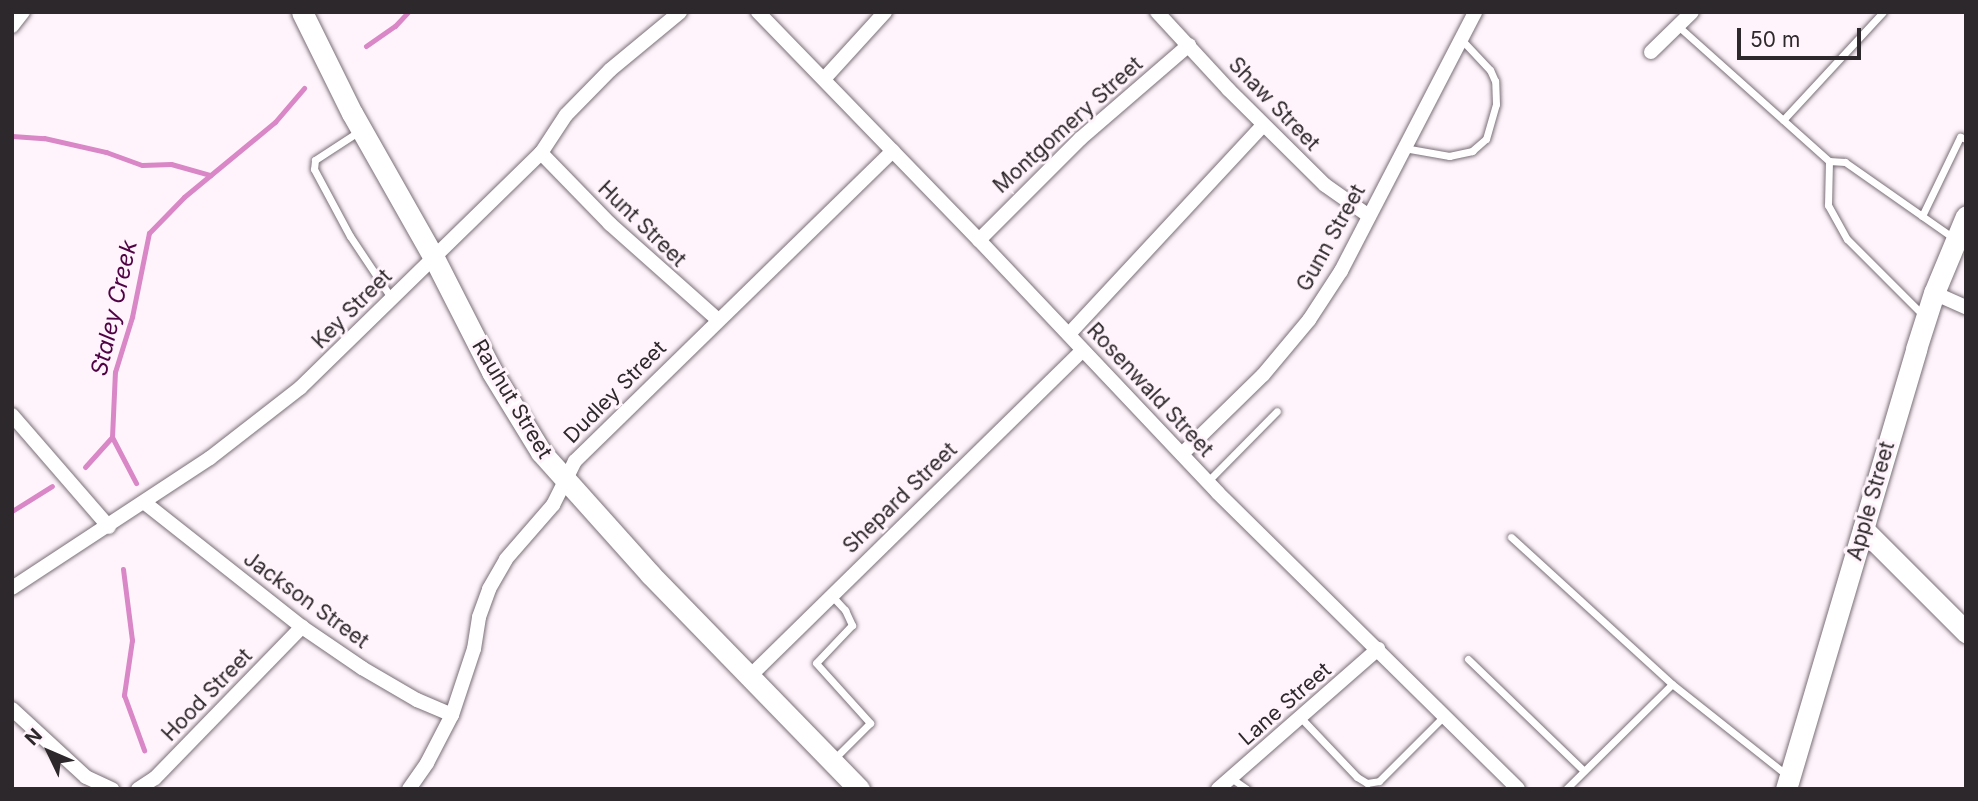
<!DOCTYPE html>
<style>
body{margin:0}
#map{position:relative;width:1978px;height:801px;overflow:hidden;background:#fff4fb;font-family:Inter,sans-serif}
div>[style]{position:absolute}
.stream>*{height:5px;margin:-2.5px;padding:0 2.5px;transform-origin:2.5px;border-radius:2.5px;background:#d987c6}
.roads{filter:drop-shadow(0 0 2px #7a6f77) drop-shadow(0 0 2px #7a6f77)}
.lane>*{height:7px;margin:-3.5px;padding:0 3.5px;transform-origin:3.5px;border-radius:3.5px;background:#fff}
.street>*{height:14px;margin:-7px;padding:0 7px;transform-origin:7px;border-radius:7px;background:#fff}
.secondary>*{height:21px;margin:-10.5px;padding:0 10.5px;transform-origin:10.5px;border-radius:10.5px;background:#fff}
span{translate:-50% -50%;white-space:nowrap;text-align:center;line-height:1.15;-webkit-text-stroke:6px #fff4fb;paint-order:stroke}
.street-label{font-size:21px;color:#2d282b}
.water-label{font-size:23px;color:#500344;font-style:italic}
.frame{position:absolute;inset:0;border:14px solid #2d282b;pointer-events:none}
.north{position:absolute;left:14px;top:717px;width:70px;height:70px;-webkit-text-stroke:5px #fff4fb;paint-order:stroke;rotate:314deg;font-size:19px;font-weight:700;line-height:28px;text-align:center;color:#2d282b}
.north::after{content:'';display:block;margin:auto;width:24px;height:32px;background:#2d282b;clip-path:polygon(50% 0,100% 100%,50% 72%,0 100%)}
.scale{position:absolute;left:1737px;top:28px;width:124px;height:32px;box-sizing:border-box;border:4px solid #2d282b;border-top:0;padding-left:9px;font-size:21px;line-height:24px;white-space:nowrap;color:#2d282b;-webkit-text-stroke:5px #fff4fb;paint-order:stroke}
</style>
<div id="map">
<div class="stream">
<i style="left:366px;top:46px;width:35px;rotate:-35deg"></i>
<i style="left:395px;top:26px;width:19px;rotate:-47deg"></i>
<i style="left:12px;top:136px;width:32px;rotate:4deg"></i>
<i style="left:44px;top:138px;width:64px;rotate:12.7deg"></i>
<i style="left:106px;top:152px;width:38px;rotate:20deg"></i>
<i style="left:142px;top:165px;width:29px;rotate:-2deg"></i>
<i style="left:171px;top:164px;width:41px;rotate:15.8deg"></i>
<i style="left:112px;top:437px;width:52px;rotate:62.4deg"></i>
<i style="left:85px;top:467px;width:40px;rotate:-48deg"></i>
<i style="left:112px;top:437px;width:65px;rotate:-87.4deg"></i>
<i style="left:115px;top:372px;width:58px;rotate:-72.8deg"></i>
<i style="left:132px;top:317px;width:86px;rotate:-78.6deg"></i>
<i style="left:149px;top:233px;width:50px;rotate:-45.8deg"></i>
<i style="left:184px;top:197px;width:118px;rotate:-39.5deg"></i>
<i style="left:275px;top:122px;width:45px;rotate:-49.5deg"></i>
<i style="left:12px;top:511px;width:47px;rotate:-32deg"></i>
<i style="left:123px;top:569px;width:72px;rotate:82.8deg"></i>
<i style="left:132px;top:640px;width:56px;rotate:98.3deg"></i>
<i style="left:124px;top:695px;width:59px;rotate:70deg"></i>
</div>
<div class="roads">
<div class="lane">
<i style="left:1678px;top:26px;width:203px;rotate:41.8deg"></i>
<i style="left:1829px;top:161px;width:44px;rotate:91.3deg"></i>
<i style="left:1828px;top:205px;width:39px;rotate:61deg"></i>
<i style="left:1847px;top:239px;width:106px;rotate:45deg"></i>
<i style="left:1783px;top:120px;width:147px;rotate:-47.2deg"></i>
<i style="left:361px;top:130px;width:55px;rotate:146.9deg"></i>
<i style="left:315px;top:160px;width:9px;rotate:96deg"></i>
<i style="left:314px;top:169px;width:76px;rotate:61.8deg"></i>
<i style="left:350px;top:236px;width:76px;rotate:56.3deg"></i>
<i style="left:1404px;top:148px;width:46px;rotate:10.1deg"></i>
<i style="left:1449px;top:156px;width:24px;rotate:-12deg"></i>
<i style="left:1472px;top:151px;width:18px;rotate:-41deg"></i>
<i style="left:1486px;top:139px;width:36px;rotate:-74deg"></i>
<i style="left:1496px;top:104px;width:23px;rotate:-92deg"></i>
<i style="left:1495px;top:81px;width:12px;rotate:-114deg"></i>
<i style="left:1490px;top:70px;width:42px;rotate:-133.1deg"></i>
<i style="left:1829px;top:161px;width:16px;rotate:4deg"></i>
<i style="left:1845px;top:162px;width:134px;rotate:35deg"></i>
<i style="left:1922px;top:216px;width:88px;rotate:-64.3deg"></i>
<i style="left:1960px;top:137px;width:6px;rotate:18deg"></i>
<i style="left:1208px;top:481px;width:98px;rotate:-45.4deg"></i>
<i style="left:1511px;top:537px;width:218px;rotate:42.4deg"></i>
<i style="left:831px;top:595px;width:21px;rotate:47deg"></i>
<i style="left:845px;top:610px;width:17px;rotate:65deg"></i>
<i style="left:852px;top:625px;width:52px;rotate:133.5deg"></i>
<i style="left:816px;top:663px;width:81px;rotate:48deg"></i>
<i style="left:870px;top:723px;width:51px;rotate:135deg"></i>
<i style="left:1468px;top:659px;width:161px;rotate:44deg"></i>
<i style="left:1301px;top:718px;width:81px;rotate:46.5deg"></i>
<i style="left:1357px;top:777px;width:12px;rotate:31deg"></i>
<i style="left:1367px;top:783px;width:12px;rotate:-9deg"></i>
<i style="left:1379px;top:781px;width:93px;rotate:-45deg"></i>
<i style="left:1231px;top:778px;width:19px;rotate:35deg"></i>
<i style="left:1566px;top:789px;width:149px;rotate:-44.7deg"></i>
<i style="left:1672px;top:684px;width:148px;rotate:38.4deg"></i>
</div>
<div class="street">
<i style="left:758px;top:12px;width:318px;rotate:45.9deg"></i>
<i style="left:979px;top:240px;width:348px;rotate:46.6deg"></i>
<i style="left:1218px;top:493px;width:421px;rotate:44.6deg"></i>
<i style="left:1157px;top:12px;width:105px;rotate:47.3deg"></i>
<i style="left:1228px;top:89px;width:136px;rotate:44.7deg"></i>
<i style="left:1325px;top:185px;width:54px;rotate:35.2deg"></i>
<i style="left:12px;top:26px;width:18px;rotate:-52deg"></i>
<i style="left:1651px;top:52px;width:57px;rotate:-44.3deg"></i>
<i style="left:824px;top:79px;width:91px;rotate:-47.7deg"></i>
<i style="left:541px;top:153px;width:99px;rotate:45.8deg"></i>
<i style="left:610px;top:224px;width:144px;rotate:41.6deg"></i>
<i style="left:979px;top:240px;width:143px;rotate:-45deg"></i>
<i style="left:1080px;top:139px;width:144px;rotate:-40.8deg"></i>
<i style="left:1934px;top:293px;width:35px;rotate:24deg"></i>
<i style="left:1069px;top:334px;width:285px;rotate:-47.1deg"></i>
<i style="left:12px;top:415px;width:148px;rotate:49.1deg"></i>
<i style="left:1182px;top:454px;width:113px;rotate:-44.3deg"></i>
<i style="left:1263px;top:375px;width:72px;rotate:-50.1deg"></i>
<i style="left:1309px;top:320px;width:59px;rotate:-56.9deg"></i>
<i style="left:1341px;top:271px;width:292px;rotate:-62.6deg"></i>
<i style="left:145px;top:503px;width:200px;rotate:38.3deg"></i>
<i style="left:302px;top:627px;width:73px;rotate:34.3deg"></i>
<i style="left:362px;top:668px;width:64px;rotate:30.2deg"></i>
<i style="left:417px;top:700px;width:38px;rotate:23deg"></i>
<i style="left:12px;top:588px;width:237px;rotate:-33.3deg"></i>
<i style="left:210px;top:458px;width:114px;rotate:-37.9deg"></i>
<i style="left:300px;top:388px;width:337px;rotate:-44.3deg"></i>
<i style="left:541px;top:153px;width:45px;rotate:-56.7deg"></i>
<i style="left:566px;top:115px;width:63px;rotate:-45.6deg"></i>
<i style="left:610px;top:70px;width:91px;rotate:-39.6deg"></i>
<i style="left:749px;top:677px;width:467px;rotate:-44.4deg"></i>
<i style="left:12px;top:709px;width:100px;rotate:42.6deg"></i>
<i style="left:86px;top:777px;width:29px;rotate:25deg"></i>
<i style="left:138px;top:789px;width:20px;rotate:-33deg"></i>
<i style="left:155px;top:778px;width:211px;rotate:-45.8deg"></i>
<i style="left:409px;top:789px;width:32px;rotate:-55deg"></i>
<i style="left:427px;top:763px;width:54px;rotate:-62.5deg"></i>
<i style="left:452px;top:715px;width:70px;rotate:-71.6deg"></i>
<i style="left:474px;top:649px;width:32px;rotate:-81deg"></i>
<i style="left:479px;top:617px;width:30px;rotate:-70deg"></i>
<i style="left:489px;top:589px;width:34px;rotate:-60deg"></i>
<i style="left:506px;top:559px;width:72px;rotate:-49deg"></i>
<i style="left:553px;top:505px;width:49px;rotate:-63.4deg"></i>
<i style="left:575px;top:461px;width:444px;rotate:-44.3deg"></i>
<i style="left:1218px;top:789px;width:213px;rotate:-41.2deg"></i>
</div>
<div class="secondary">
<i style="left:302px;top:12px;width:113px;rotate:63.7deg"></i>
<i style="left:352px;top:113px;width:164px;rotate:60.5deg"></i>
<i style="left:433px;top:256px;width:130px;rotate:63deg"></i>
<i style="left:492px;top:372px;width:94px;rotate:58.5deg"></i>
<i style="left:541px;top:452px;width:164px;rotate:48.2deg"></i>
<i style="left:650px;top:574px;width:300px;rotate:45.8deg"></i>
<i style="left:1863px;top:529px;width:146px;rotate:45deg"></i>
<i style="left:1786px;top:789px;width:459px;rotate:-73.5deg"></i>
<i style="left:1916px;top:349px;width:59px;rotate:-72.2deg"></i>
<i style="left:1934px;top:293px;width:83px;rotate:-67.4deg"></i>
</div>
</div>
<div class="street-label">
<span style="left:1274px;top:104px;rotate:46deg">Shaw Street</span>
<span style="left:1068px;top:125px;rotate:-42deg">Montgomery Street</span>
<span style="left:642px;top:224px;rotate:44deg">Hunt Street</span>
<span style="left:1331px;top:238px;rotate:-61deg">Gunn Street</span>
<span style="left:352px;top:309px;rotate:-45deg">Key Street</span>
<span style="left:1150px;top:390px;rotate:47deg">Rosenwald Street</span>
<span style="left:615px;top:392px;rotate:-45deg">Dudley Street</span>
<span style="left:512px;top:399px;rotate:59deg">Rauhut Street</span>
<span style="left:900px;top:498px;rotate:-44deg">Shepard Street</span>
<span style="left:1871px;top:501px;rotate:-74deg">Apple Street</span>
<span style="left:306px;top:600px;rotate:36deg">Jackson Street</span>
<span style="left:207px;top:695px;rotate:-46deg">Hood Street</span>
<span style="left:1285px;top:704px;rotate:-41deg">Lane Street</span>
</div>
<div class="water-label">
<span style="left:114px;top:308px;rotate:-77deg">Staley Creek</span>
</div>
<div class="frame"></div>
<div class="north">N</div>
<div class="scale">50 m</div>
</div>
